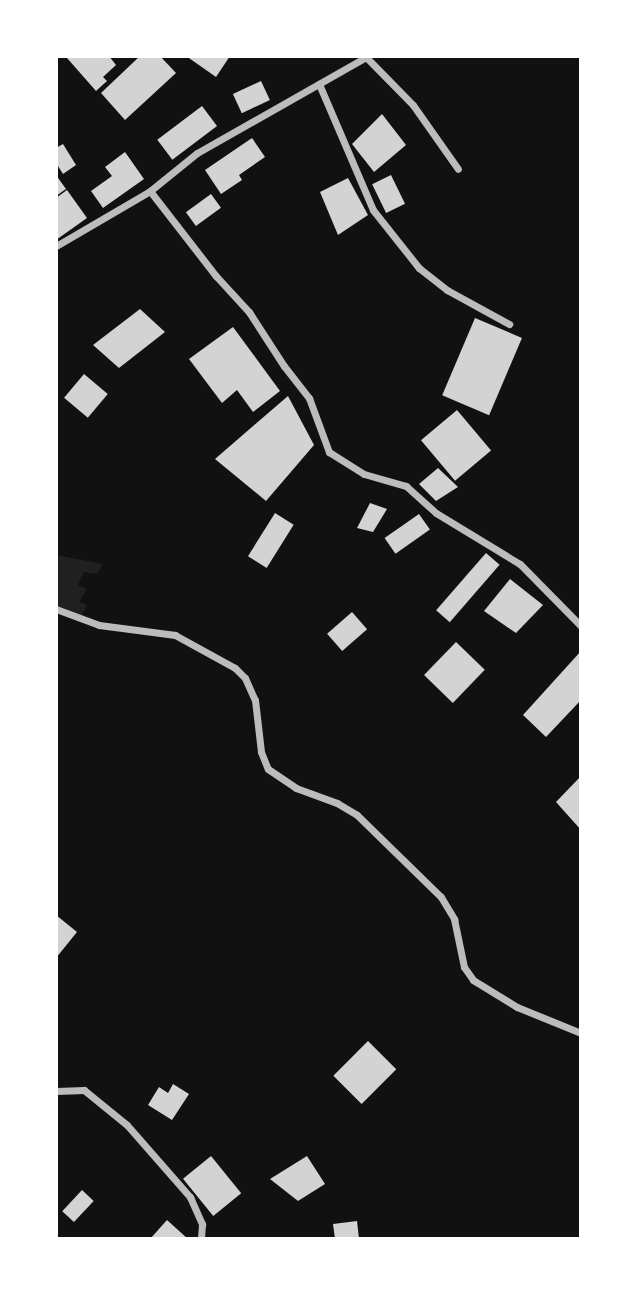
<!DOCTYPE html>
<style>
body{margin:0}
#map{position:relative;width:637px;height:1295px;overflow:hidden;background:#111;font-family:"Titillium Web",sans-serif}
div>[style]{position:absolute}
.green>*{inset:0;background:#202020}
.building>*{inset:0;background:#d3d3d3;transform-origin:0 0}
.minor>*{height:7px;margin:-3.5px;padding:0 3.5px;transform-origin:3.5px;border-radius:3.5px;background:#bcbcbc}
span{translate:-50% -50%;white-space:nowrap;text-align:center;line-height:1.15;-webkit-text-stroke:5px #fff;paint-order:stroke}
.frame{position:absolute;inset:0;border:58px solid #fff;pointer-events:none}
</style>
<div id="map">
<div class="green">
<i style="clip-path:polygon(56px 555px,103px 564px,97px 574px,84px 572px,78px 585px,87px 589px,79px 602px,87px 605px,81px 617px,56px 608px)"></i>
</div>
<div class="building">
<i style="clip-path:polygon(69px 56px,109px 56px,116px 65px,103px 77px,107px 81px,96px 91px,67px 58px)"></i>
<i style="clip-path:polygon(140px 56px,160px 56px,176px 73px,125px 120px,101px 93px)"></i>
<i style="clip-path:polygon(186px 56px,230px 56px,216px 77px)"></i>
<i style="left:261px;top:81px;width:21px;height:31px;rotate:65deg"></i>
<i style="left:202px;top:106px;width:25px;height:56px;rotate:53deg"></i>
<i style="clip-path:polygon(382px 114px,406px 145px,374px 172px,352px 144px)"></i>
<i style="clip-path:polygon(252px 138px,265px 157px,239px 175px,242px 180px,221px 194px,205px 170px)"></i>
<i style="clip-path:polygon(63px 144px,76px 165px,63px 174px,56px 163px,56px 148px)"></i>
<i style="clip-path:polygon(125px 152px,144px 179px,103px 208px,91px 191px,112px 176px,105px 167px)"></i>
<i style="clip-path:polygon(56px 175px,66px 189px,56px 196px)"></i>
<i style="left:391px;top:175px;width:32px;height:21px;rotate:64deg"></i>
<i style="clip-path:polygon(348px 178px,368px 215px,338px 235px,320px 192px)"></i>
<i style="clip-path:polygon(67px 190px,87px 218px,56px 240px,56px 198px)"></i>
<i style="left:211px;top:194px;width:17px;height:31px;rotate:54deg"></i>
<i style="clip-path:polygon(140px 309px,165px 332px,119px 368px,93px 345px)"></i>
<i style="left:475px;top:318px;width:51px;height:84px;rotate:23deg"></i>
<i style="clip-path:polygon(233px 327px,280px 391px,253px 412px,237px 390px,222px 403px,189px 359px)"></i>
<i style="left:84px;top:374px;width:31px;height:31px;rotate:40deg"></i>
<i style="clip-path:polygon(288px 396px,314px 445px,266px 501px,215px 459px)"></i>
<i style="left:457px;top:410px;width:53px;height:47px;rotate:50deg"></i>
<i style="clip-path:polygon(438px 468px,458px 487px,436px 501px,419px 484px)"></i>
<i style="clip-path:polygon(370px 503px,387px 509px,373px 532px,357px 528px)"></i>
<i style="left:275px;top:513px;width:22px;height:51px;rotate:32deg"></i>
<i style="left:419px;top:514px;width:19px;height:42px;rotate:55deg"></i>
<i style="left:486px;top:553px;width:18px;height:76px;rotate:41deg"></i>
<i style="clip-path:polygon(510px 579px,543px 605px,516px 633px,484px 611px)"></i>
<i style="left:352px;top:612px;width:23px;height:33px;rotate:49deg"></i>
<i style="left:456px;top:642px;width:40px;height:46px;rotate:44deg"></i>
<i style="clip-path:polygon(581px 651px,581px 700px,546px 737px,523px 715px)"></i>
<i style="clip-path:polygon(581px 776px,581px 830px,556px 802px)"></i>
<i style="clip-path:polygon(56px 915px,77px 932px,56px 958px)"></i>
<i style="left:368px;top:1041px;width:40px;height:49px;rotate:45deg"></i>
<i style="clip-path:polygon(173px 1084px,189px 1094px,172px 1120px,148px 1105px,159px 1087px,168px 1093px)"></i>
<i style="left:211px;top:1156px;width:48px;height:36px;rotate:51deg"></i>
<i style="clip-path:polygon(307px 1156px,325px 1184px,298px 1201px,270px 1179px)"></i>
<i style="left:82px;top:1190px;width:16px;height:29px;rotate:43deg"></i>
<i style="clip-path:polygon(167px 1220px,188px 1239px,150px 1239px)"></i>
<i style="clip-path:polygon(357px 1221px,359px 1239px,335px 1239px,333px 1224px)"></i>
</div>
<div class="minor">
<i style="left:366px;top:57px;width:67px;rotate:45.6deg"></i>
<i style="left:413px;top:105px;width:78px;rotate:54.9deg"></i>
<i style="left:319px;top:84px;width:137px;rotate:66.8deg"></i>
<i style="left:373px;top:210px;width:74px;rotate:51.6deg"></i>
<i style="left:419px;top:268px;width:36px;rotate:38deg"></i>
<i style="left:447px;top:290px;width:71px;rotate:28.7deg"></i>
<i style="left:150px;top:191px;width:108px;rotate:52.2deg"></i>
<i style="left:216px;top:276px;width:49px;rotate:47.5deg"></i>
<i style="left:249px;top:312px;width:64px;rotate:57.1deg"></i>
<i style="left:284px;top:366px;width:41px;rotate:52deg"></i>
<i style="left:309px;top:398px;width:58px;rotate:69.7deg"></i>
<i style="left:329px;top:452px;width:41px;rotate:32.2deg"></i>
<i style="left:364px;top:474px;width:44px;rotate:15.9deg"></i>
<i style="left:406px;top:486px;width:40px;rotate:42deg"></i>
<i style="left:436px;top:513px;width:98px;rotate:31.3deg"></i>
<i style="left:520px;top:564px;width:87px;rotate:45.5deg"></i>
<i style="left:56px;top:246px;width:109px;rotate:-30.3deg"></i>
<i style="left:150px;top:191px;width:60px;rotate:-39deg"></i>
<i style="left:197px;top:153px;width:197px;rotate:-29.6deg"></i>
<i style="left:56px;top:609px;width:46px;rotate:20.4deg"></i>
<i style="left:99px;top:625px;width:77px;rotate:7.5deg"></i>
<i style="left:175px;top:635px;width:68px;rotate:28.8deg"></i>
<i style="left:235px;top:668px;width:14px;rotate:45deg"></i>
<i style="left:245px;top:678px;width:24px;rotate:66deg"></i>
<i style="left:255px;top:700px;width:52px;rotate:83.4deg"></i>
<i style="left:261px;top:752px;width:18px;rotate:68deg"></i>
<i style="left:268px;top:769px;width:34px;rotate:34deg"></i>
<i style="left:296px;top:788px;width:44px;rotate:20.1deg"></i>
<i style="left:337px;top:803px;width:23px;rotate:31deg"></i>
<i style="left:357px;top:815px;width:117px;rotate:44.3deg"></i>
<i style="left:441px;top:897px;width:26px;rotate:59deg"></i>
<i style="left:454px;top:919px;width:49px;rotate:78.2deg"></i>
<i style="left:464px;top:967px;width:16px;rotate:55deg"></i>
<i style="left:473px;top:980px;width:52px;rotate:31.5deg"></i>
<i style="left:517px;top:1007px;width:69px;rotate:22.1deg"></i>
<i style="left:56px;top:1091px;width:28px;rotate:-2deg"></i>
<i style="left:84px;top:1090px;width:55px;rotate:39.1deg"></i>
<i style="left:127px;top:1125px;width:96px;rotate:48.8deg"></i>
<i style="left:190px;top:1197px;width:30px;rotate:66deg"></i>
<i style="left:202px;top:1224px;width:15px;rotate:94deg"></i>
</div>
<div class="frame"></div>
</div>
